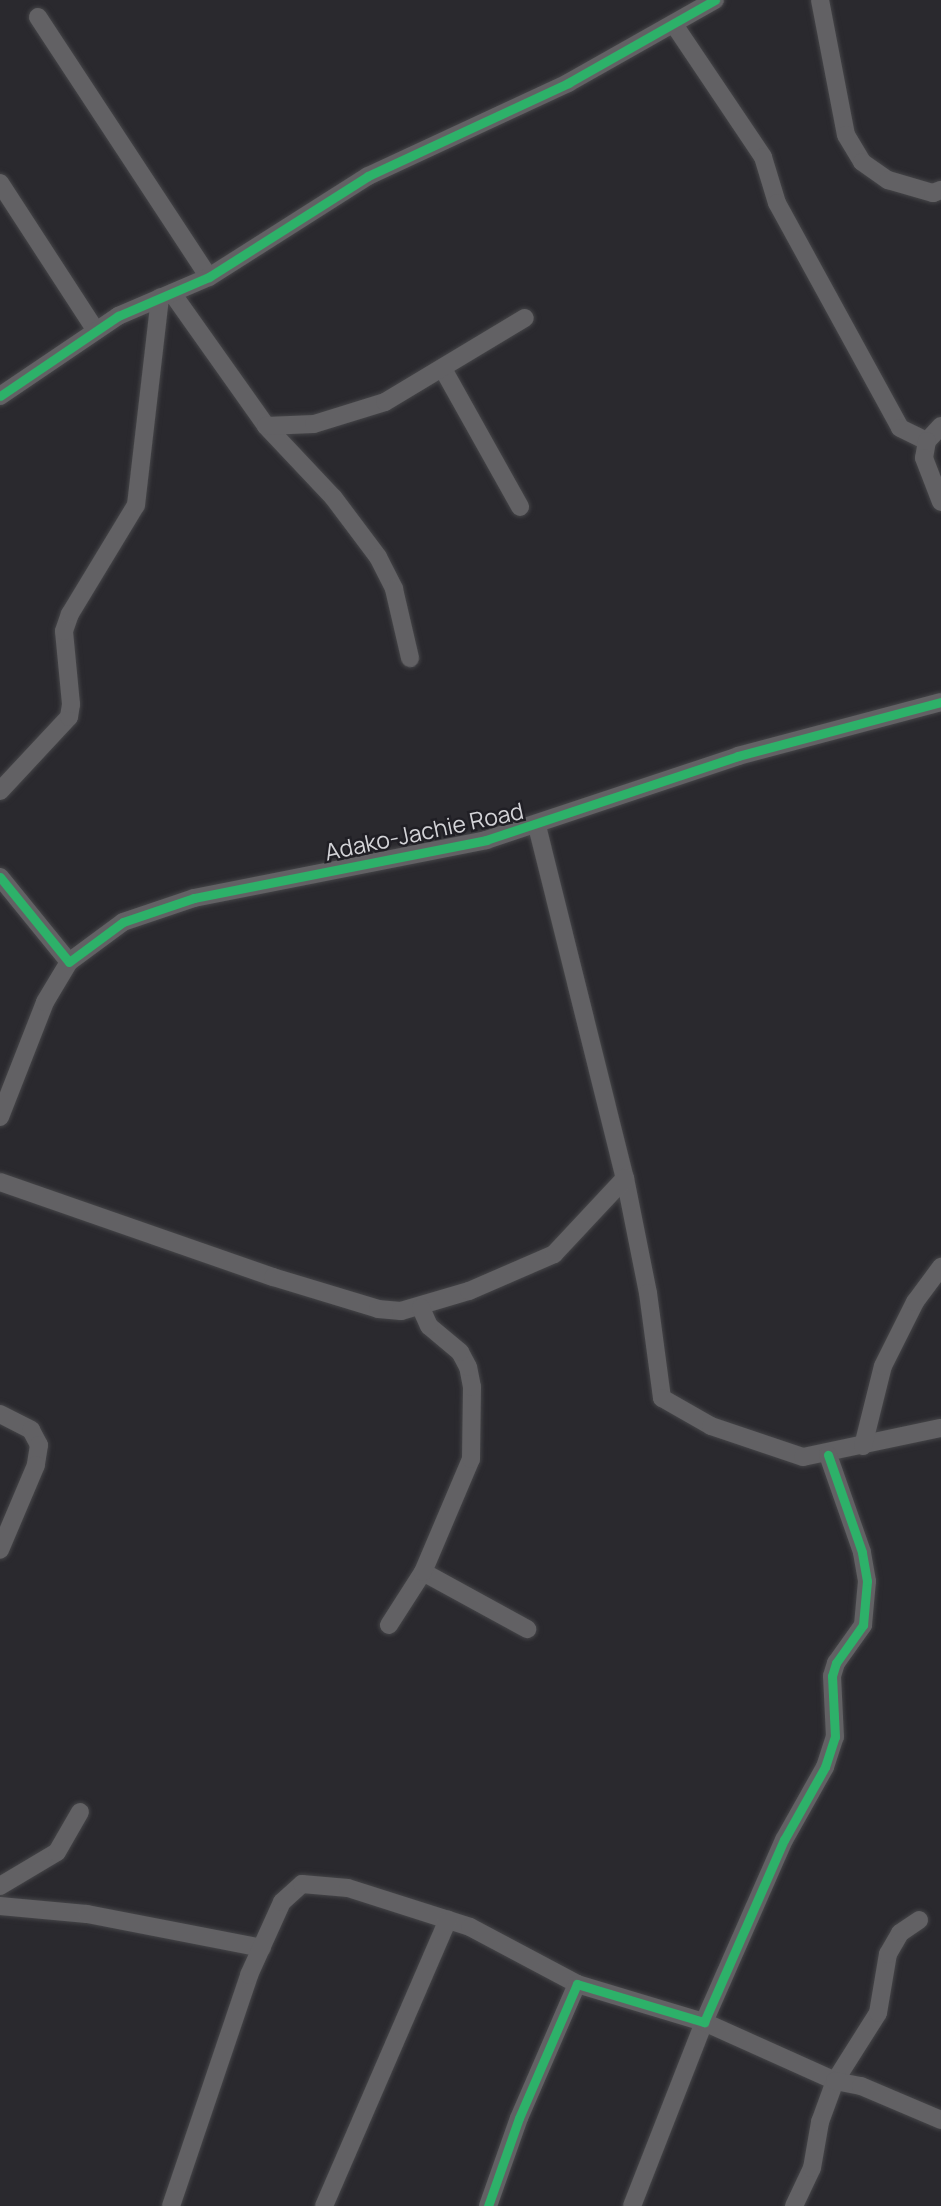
<!DOCTYPE html>
<style>
body{margin:0}
#map{position:relative;width:941px;height:2206px;overflow:hidden;background:#2a292e;font-family:Manrope,sans-serif}
div>[style]{position:absolute}
.roads{filter:drop-shadow(0 0 2px #454548) drop-shadow(0 0 2px #454548)}
.minor>*{height:18px;margin:-9px;padding:0 9px;transform-origin:9px;border-radius:9px;background:#626164}
.cycleway>*{height:9px;margin:-4.5px;padding:0 4.5px;transform-origin:4.5px;border-radius:4.5px;background:#2db169}
span{translate:-50% -50%;white-space:nowrap;text-align:center;line-height:1.15;-webkit-text-stroke:5px #201f25;paint-order:stroke}
.street-label{font-size:23px;color:#d3d3d7}
</style>
<div id="map">
<div class="roads">
<div class="minor">
<i style="left:820px;top:0;width:137px;rotate:79.1deg"></i>
<i style="left:846px;top:135px;width:31px;rotate:59deg"></i>
<i style="left:862px;top:162px;width:32px;rotate:35deg"></i>
<i style="left:888px;top:180px;width:47px;rotate:16.1deg"></i>
<i style="left:933px;top:193px;width:9px;rotate:-21deg"></i>
<i style="left:38px;top:17px;width:311px;rotate:56.7deg"></i>
<i style="left:675px;top:26px;width:158px;rotate:56.1deg"></i>
<i style="left:763px;top:157px;width:48px;rotate:73.1deg"></i>
<i style="left:777px;top:203px;width:256px;rotate:61.3deg"></i>
<i style="left:900px;top:428px;width:30px;rotate:26deg"></i>
<i style="left:0;top:183px;width:176px;rotate:57deg"></i>
<i style="left:172px;top:293px;width:163px;rotate:54.7deg"></i>
<i style="left:266px;top:426px;width:98px;rotate:46.7deg"></i>
<i style="left:333px;top:497px;width:75px;rotate:53.1deg"></i>
<i style="left:378px;top:557px;width:36px;rotate:63deg"></i>
<i style="left:394px;top:589px;width:71px;rotate:76.9deg"></i>
<i style="left:443px;top:369px;width:158px;rotate:60.8deg"></i>
<i style="left:0;top:396px;width:143px;rotate:-34.1deg"></i>
<i style="left:118px;top:316px;width:99px;rotate:-23.2deg"></i>
<i style="left:209px;top:277px;width:188px;rotate:-32.4deg"></i>
<i style="left:368px;top:176px;width:221px;rotate:-24.9deg"></i>
<i style="left:568px;top:83px;width:169px;rotate:-29.5deg"></i>
<i style="left:266px;top:426px;width:48px;rotate:-2.4deg"></i>
<i style="left:314px;top:424px;width:74px;rotate:-17.2deg"></i>
<i style="left:385px;top:402px;width:163px;rotate:-31deg"></i>
<i style="left:941px;top:426px;width:21px;rotate:133deg"></i>
<i style="left:927px;top:441px;width:17px;rotate:100deg"></i>
<i style="left:924px;top:458px;width:47px;rotate:68.9deg"></i>
<i style="left:0;top:791px;width:101px;rotate:-47deg"></i>
<i style="left:69px;top:717px;width:13px;rotate:-81deg"></i>
<i style="left:71px;top:704px;width:73px;rotate:-95.5deg"></i>
<i style="left:64px;top:631px;width:18px;rotate:-71deg"></i>
<i style="left:70px;top:614px;width:127px;rotate:-58.8deg"></i>
<i style="left:136px;top:505px;width:209px;rotate:-83.4deg"></i>
<i style="left:537px;top:826px;width:363px;rotate:76deg"></i>
<i style="left:625px;top:1178px;width:117px;rotate:78.7deg"></i>
<i style="left:648px;top:1293px;width:106px;rotate:82.4deg"></i>
<i style="left:662px;top:1398px;width:56px;rotate:29.7deg"></i>
<i style="left:711px;top:1426px;width:97px;rotate:18.6deg"></i>
<i style="left:803px;top:1457px;width:141px;rotate:-11.9deg"></i>
<i style="left:0;top:877px;width:109px;rotate:50.9deg"></i>
<i style="left:69px;top:962px;width:67px;rotate:-36.5deg"></i>
<i style="left:123px;top:922px;width:75px;rotate:-18.7deg"></i>
<i style="left:194px;top:898px;width:298px;rotate:-11.2deg"></i>
<i style="left:486px;top:840px;width:266px;rotate:-18.4deg"></i>
<i style="left:738px;top:756px;width:210px;rotate:-14.9deg"></i>
<i style="left:0;top:1117px;width:123px;rotate:-68.6deg"></i>
<i style="left:45px;top:1002px;width:47px;rotate:-59deg"></i>
<i style="left:0;top:1182px;width:289px;rotate:19.2deg"></i>
<i style="left:273px;top:1277px;width:110px;rotate:16.9deg"></i>
<i style="left:378px;top:1309px;width:23px;rotate:5deg"></i>
<i style="left:401px;top:1311px;width:71px;rotate:-16.4deg"></i>
<i style="left:469px;top:1291px;width:93px;rotate:-23.5deg"></i>
<i style="left:554px;top:1254px;width:104px;rotate:-46.9deg"></i>
<i style="left:0;top:1414px;width:35px;rotate:27deg"></i>
<i style="left:31px;top:1430px;width:17px;rotate:62deg"></i>
<i style="left:39px;top:1445px;width:20px;rotate:99deg"></i>
<i style="left:36px;top:1465px;width:92px;rotate:113deg"></i>
<i style="left:863px;top:1446px;width:82px;rotate:-76deg"></i>
<i style="left:883px;top:1366px;width:72px;rotate:-63.4deg"></i>
<i style="left:915px;top:1302px;width:44px;rotate:-53.4deg"></i>
<i style="left:423px;top:1572px;width:119px;rotate:28.7deg"></i>
<i style="left:389px;top:1625px;width:63px;rotate:-57.3deg"></i>
<i style="left:423px;top:1572px;width:123px;rotate:-67deg"></i>
<i style="left:471px;top:1459px;width:72px;rotate:-89.2deg"></i>
<i style="left:472px;top:1387px;width:20px;rotate:-101deg"></i>
<i style="left:468px;top:1367px;width:17px;rotate:-118deg"></i>
<i style="left:460px;top:1352px;width:40px;rotate:-140deg"></i>
<i style="left:429px;top:1326px;width:20px;rotate:-114deg"></i>
<i style="left:0;top:1886px;width:66px;rotate:-30.8deg"></i>
<i style="left:57px;top:1852px;width:46px;rotate:-60.1deg"></i>
<i style="left:0;top:1906px;width:87px;rotate:5.3deg"></i>
<i style="left:87px;top:1914px;width:178px;rotate:11deg"></i>
<i style="left:171px;top:2206px;width:244px;rotate:-71.3deg"></i>
<i style="left:249px;top:1975px;width:80px;rotate:-65.7deg"></i>
<i style="left:282px;top:1902px;width:27px;rotate:-42deg"></i>
<i style="left:302px;top:1884px;width:46px;rotate:5deg"></i>
<i style="left:348px;top:1888px;width:128px;rotate:17.7deg"></i>
<i style="left:470px;top:1927px;width:121px;rotate:28deg"></i>
<i style="left:324px;top:2206px;width:312px;rotate:-66.6deg"></i>
<i style="left:488px;top:2206px;width:93px;rotate:-70.6deg"></i>
<i style="left:519px;top:2118px;width:146px;rotate:-66.6deg"></i>
<i style="left:577px;top:1984px;width:133px;rotate:16.7deg"></i>
<i style="left:704px;top:2022px;width:199px;rotate:-66.3deg"></i>
<i style="left:784px;top:1840px;width:84px;rotate:-60.7deg"></i>
<i style="left:825px;top:1767px;width:32px;rotate:-72deg"></i>
<i style="left:835px;top:1737px;width:61px;rotate:-92.8deg"></i>
<i style="left:832px;top:1676px;width:14px;rotate:-73deg"></i>
<i style="left:836px;top:1663px;width:47px;rotate:-54.6deg"></i>
<i style="left:863px;top:1625px;width:44px;rotate:-84.8deg"></i>
<i style="left:867px;top:1581px;width:29px;rotate:-100deg"></i>
<i style="left:862px;top:1552px;width:103px;rotate:-109.3deg"></i>
<i style="left:632px;top:2206px;width:198px;rotate:-68.6deg"></i>
<i style="left:704px;top:2022px;width:144px;rotate:24.2deg"></i>
<i style="left:835px;top:2081px;width:80px;rotate:-57.7deg"></i>
<i style="left:878px;top:2013px;width:60px;rotate:-80.4deg"></i>
<i style="left:888px;top:1954px;width:24px;rotate:-60deg"></i>
<i style="left:900px;top:1933px;width:23px;rotate:-34deg"></i>
<i style="left:794px;top:2206px;width:42px;rotate:-64.7deg"></i>
<i style="left:812px;top:2168px;width:47px;rotate:-80.1deg"></i>
<i style="left:820px;top:2122px;width:44px;rotate:-69.9deg"></i>
<i style="left:835px;top:2081px;width:26px;rotate:11deg"></i>
<i style="left:861px;top:2086px;width:87px;rotate:23deg"></i>
</div>
</div>
<div class="cycleway">
<i style="left:0;top:396px;width:143px;rotate:-34.1deg"></i>
<i style="left:118px;top:316px;width:99px;rotate:-23.2deg"></i>
<i style="left:209px;top:277px;width:188px;rotate:-32.4deg"></i>
<i style="left:368px;top:176px;width:221px;rotate:-24.9deg"></i>
<i style="left:568px;top:83px;width:169px;rotate:-29.5deg"></i>
<i style="left:0;top:877px;width:109px;rotate:50.9deg"></i>
<i style="left:69px;top:962px;width:67px;rotate:-36.5deg"></i>
<i style="left:123px;top:922px;width:75px;rotate:-18.7deg"></i>
<i style="left:194px;top:898px;width:298px;rotate:-11.2deg"></i>
<i style="left:486px;top:840px;width:266px;rotate:-18.4deg"></i>
<i style="left:738px;top:756px;width:210px;rotate:-14.9deg"></i>
<i style="left:488px;top:2206px;width:93px;rotate:-70.6deg"></i>
<i style="left:519px;top:2118px;width:146px;rotate:-66.6deg"></i>
<i style="left:577px;top:1984px;width:133px;rotate:16.7deg"></i>
<i style="left:704px;top:2022px;width:199px;rotate:-66.3deg"></i>
<i style="left:784px;top:1840px;width:84px;rotate:-60.7deg"></i>
<i style="left:825px;top:1767px;width:32px;rotate:-72deg"></i>
<i style="left:835px;top:1737px;width:61px;rotate:-92.8deg"></i>
<i style="left:832px;top:1676px;width:14px;rotate:-73deg"></i>
<i style="left:836px;top:1663px;width:47px;rotate:-54.6deg"></i>
<i style="left:863px;top:1625px;width:44px;rotate:-84.8deg"></i>
<i style="left:867px;top:1581px;width:29px;rotate:-100deg"></i>
<i style="left:862px;top:1552px;width:103px;rotate:-109.3deg"></i>
</div>
<div class="street-label">
<span style="left:424px;top:831px;rotate:-12deg">Adako-Jachie Road</span>
</div>
</div>
